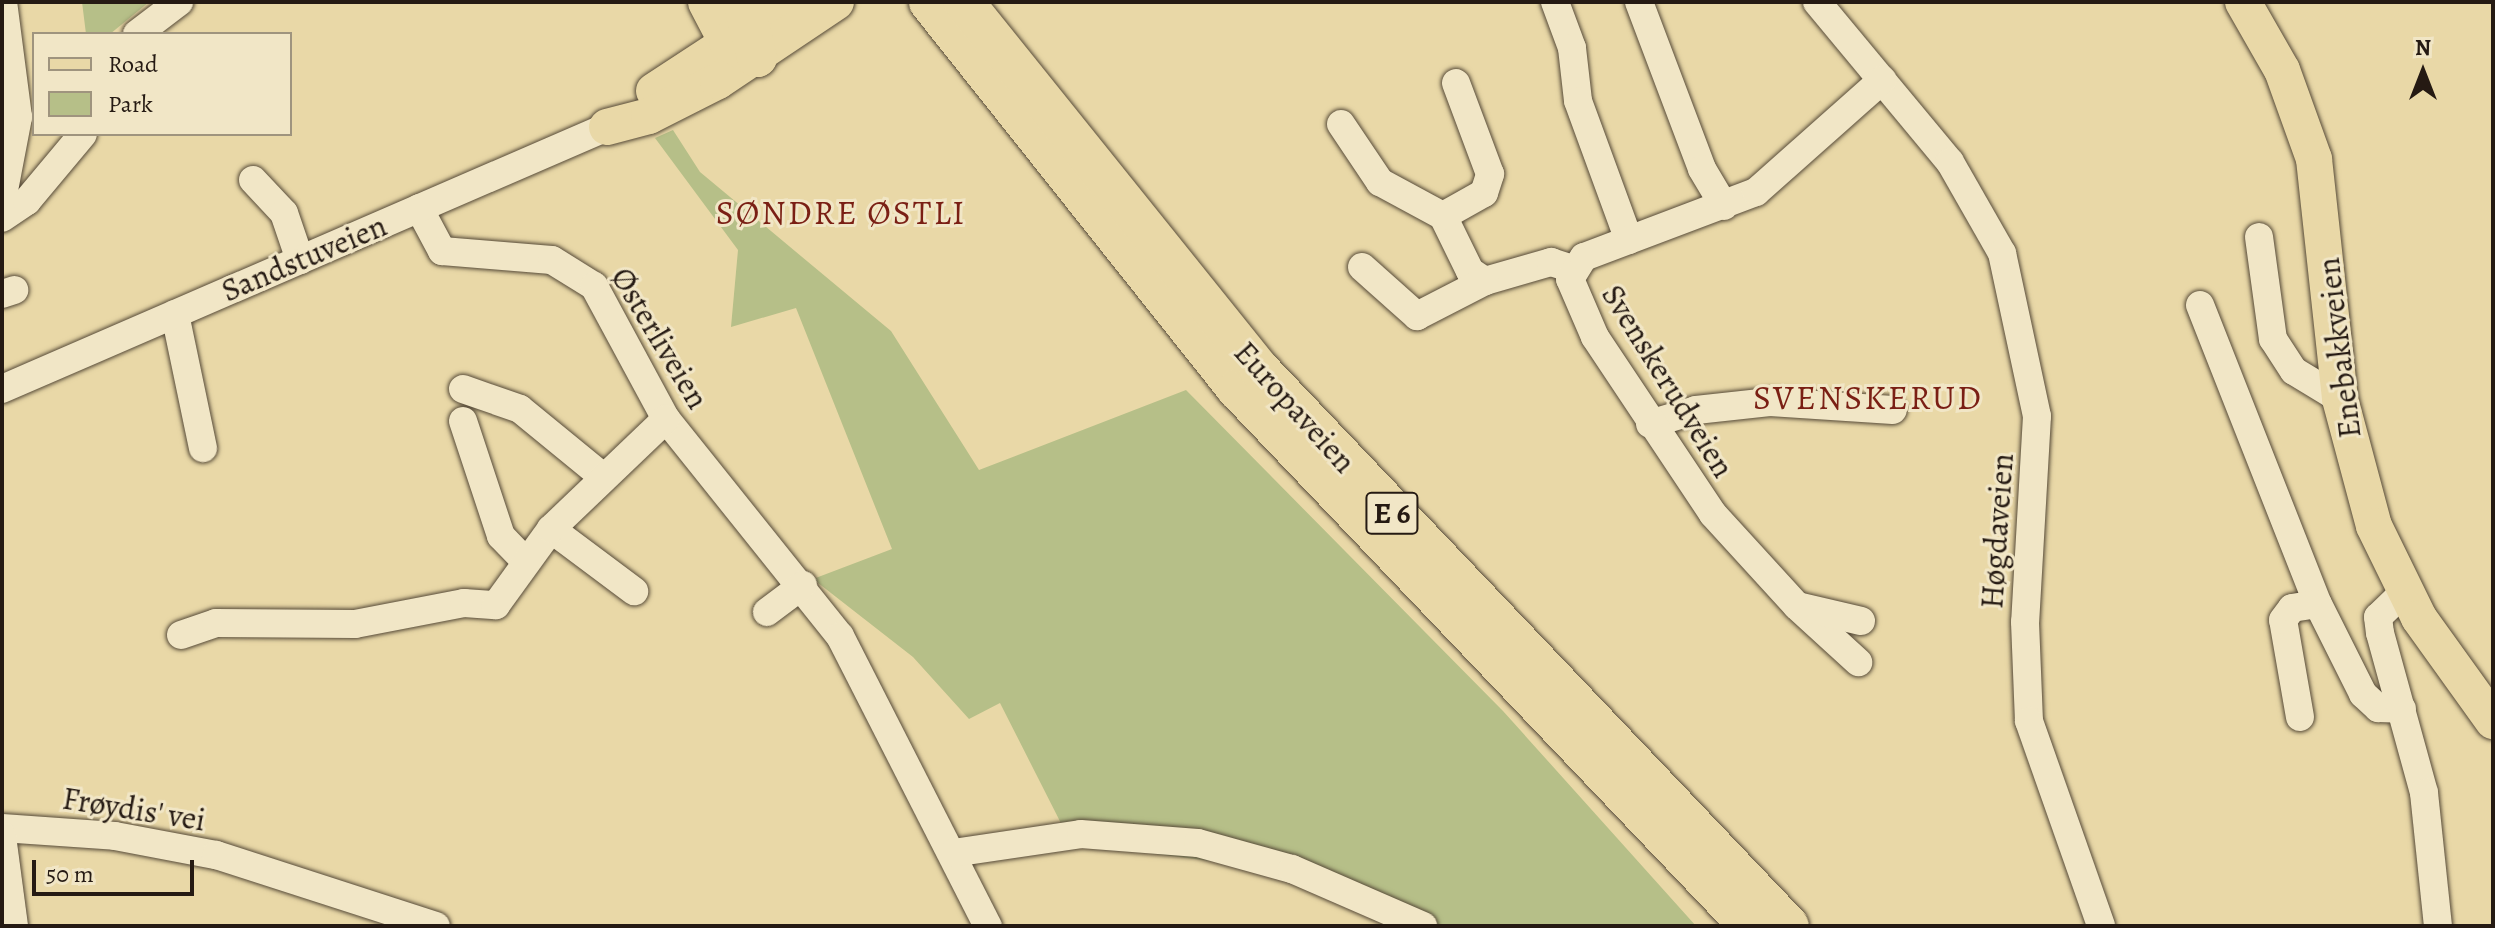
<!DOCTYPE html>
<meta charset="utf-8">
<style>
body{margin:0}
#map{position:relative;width:2495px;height:928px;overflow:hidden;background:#e9d8a7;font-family:Alegreya,serif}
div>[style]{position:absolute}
.green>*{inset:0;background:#b6bf88}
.roads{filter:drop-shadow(0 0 2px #564a38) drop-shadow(0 0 2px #564a38)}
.minor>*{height:28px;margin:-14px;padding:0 14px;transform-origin:14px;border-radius:14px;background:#f1e6c6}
.major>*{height:36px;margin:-18px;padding:0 18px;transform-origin:18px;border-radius:18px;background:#e9d8a7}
.highway>*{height:40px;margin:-20px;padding:0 20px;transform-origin:20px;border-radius:20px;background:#e9d8a7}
span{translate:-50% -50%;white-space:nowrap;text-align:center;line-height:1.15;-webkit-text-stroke:6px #f1e6c6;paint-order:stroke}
.shield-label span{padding:2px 6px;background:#f1e6c6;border:2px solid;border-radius:6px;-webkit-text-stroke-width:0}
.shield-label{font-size:30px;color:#251a13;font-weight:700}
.street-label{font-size:32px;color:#251a13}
.neighbourhood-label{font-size:34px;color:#7a1f14;letter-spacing:2px}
.frame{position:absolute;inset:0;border:4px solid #251a13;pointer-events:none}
.legend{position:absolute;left:32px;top:32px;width:260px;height:104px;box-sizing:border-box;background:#f1e6c6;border:2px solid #9f947e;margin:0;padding:10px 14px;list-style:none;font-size:24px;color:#251a13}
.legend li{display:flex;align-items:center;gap:16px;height:40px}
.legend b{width:40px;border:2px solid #9f947e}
.north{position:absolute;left:2383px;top:32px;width:80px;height:80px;-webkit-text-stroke:6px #f1e6c6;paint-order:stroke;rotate:0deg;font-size:22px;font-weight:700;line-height:32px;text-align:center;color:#251a13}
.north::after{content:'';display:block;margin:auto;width:28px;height:36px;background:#251a13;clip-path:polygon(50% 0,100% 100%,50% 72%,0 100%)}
.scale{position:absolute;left:32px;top:860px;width:162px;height:36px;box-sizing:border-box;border:4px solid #251a13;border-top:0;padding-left:10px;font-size:24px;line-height:28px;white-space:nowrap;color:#251a13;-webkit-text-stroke:6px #f1e6c6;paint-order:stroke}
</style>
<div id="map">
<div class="green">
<i style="clip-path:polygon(82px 2px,149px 2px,110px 34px,86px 34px)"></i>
<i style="clip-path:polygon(673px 130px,700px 172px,891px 331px,979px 470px,1186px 390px,1503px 711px,1696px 926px,1414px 926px,1249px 866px,1071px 843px,1000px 703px,969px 719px,913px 657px,813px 579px,892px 549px,796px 308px,731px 327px,738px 250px,655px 138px)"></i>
</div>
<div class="roads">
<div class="minor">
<i style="left:1555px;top:2px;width:49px;rotate:69.7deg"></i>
<i style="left:1572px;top:48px;width:53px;rotate:83.5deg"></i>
<i style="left:1578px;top:101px;width:148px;rotate:69.9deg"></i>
<i style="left:1639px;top:2px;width:178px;rotate:69.3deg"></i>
<i style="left:1702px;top:169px;width:43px;rotate:59.3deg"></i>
<i style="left:1817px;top:2px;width:208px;rotate:50.3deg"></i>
<i style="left:1950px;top:162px;width:105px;rotate:60.3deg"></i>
<i style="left:2002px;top:253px;width:167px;rotate:77.9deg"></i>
<i style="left:2037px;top:416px;width:206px;rotate:93.3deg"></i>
<i style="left:2025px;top:622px;width:99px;rotate:87.7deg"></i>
<i style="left:2029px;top:721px;width:217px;rotate:70.6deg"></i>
<i style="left:137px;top:34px;width:53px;rotate:-37.3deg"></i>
<i style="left:1341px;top:124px;width:70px;rotate:56.1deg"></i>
<i style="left:1380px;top:182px;width:72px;rotate:28.4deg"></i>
<i style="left:1443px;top:216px;width:61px;rotate:63.9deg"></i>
<i style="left:1470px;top:271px;width:18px;rotate:34deg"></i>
<i style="left:1485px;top:281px;width:69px;rotate:-16.1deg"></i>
<i style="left:1551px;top:262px;width:22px;rotate:18deg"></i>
<i style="left:253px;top:180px;width:45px;rotate:46.8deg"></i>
<i style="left:284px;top:213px;width:50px;rotate:71.2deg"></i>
<i style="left:2px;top:201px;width:86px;rotate:-79.2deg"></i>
<i style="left:18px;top:117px;width:116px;rotate:-97.4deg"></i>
<i style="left:419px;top:208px;width:49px;rotate:61.9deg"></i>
<i style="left:442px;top:251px;width:110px;rotate:4.7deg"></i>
<i style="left:552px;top:260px;width:49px;rotate:31.8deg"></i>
<i style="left:594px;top:286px;width:151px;rotate:61.6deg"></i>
<i style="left:666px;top:419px;width:278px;rotate:51.3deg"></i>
<i style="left:840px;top:636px;width:326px;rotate:63deg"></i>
<i style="left:1443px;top:216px;width:47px;rotate:-29.3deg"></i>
<i style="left:1484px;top:193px;width:20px;rotate:-72deg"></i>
<i style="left:1490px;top:174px;width:97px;rotate:-110.5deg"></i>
<i style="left:2px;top:218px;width:30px;rotate:-34deg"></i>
<i style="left:27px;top:201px;width:87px;rotate:-50.1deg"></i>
<i style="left:2259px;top:237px;width:103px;rotate:82.2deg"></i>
<i style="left:2273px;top:339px;width:38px;rotate:57deg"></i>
<i style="left:2294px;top:371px;width:54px;rotate:31.3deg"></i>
<i style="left:1362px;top:267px;width:74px;rotate:41.7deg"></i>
<i style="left:1417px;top:316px;width:76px;rotate:-27.2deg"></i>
<i style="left:2px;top:294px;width:13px;rotate:-18deg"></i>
<i style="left:2200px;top:305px;width:321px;rotate:68.5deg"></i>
<i style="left:2318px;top:604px;width:101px;rotate:63.4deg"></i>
<i style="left:2363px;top:694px;width:21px;rotate:43deg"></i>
<i style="left:2378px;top:708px;width:24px;rotate:2deg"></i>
<i style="left:175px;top:314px;width:137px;rotate:78.2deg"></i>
<i style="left:2px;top:389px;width:659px;rotate:-23.42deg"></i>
<i style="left:463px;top:389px;width:60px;rotate:19.3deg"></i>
<i style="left:520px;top:409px;width:107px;rotate:39.3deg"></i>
<i style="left:463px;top:421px;width:121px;rotate:71.7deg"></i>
<i style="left:501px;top:536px;width:36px;rotate:46deg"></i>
<i style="left:1650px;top:424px;width:48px;rotate:-16.9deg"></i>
<i style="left:1696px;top:410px;width:74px;rotate:-6.2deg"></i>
<i style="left:1770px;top:402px;width:123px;rotate:3.7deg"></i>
<i style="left:551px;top:529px;width:104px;rotate:36.8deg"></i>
<i style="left:2404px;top:592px;width:36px;rotate:136deg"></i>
<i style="left:2378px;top:617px;width:16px;rotate:83deg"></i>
<i style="left:2380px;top:633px;width:166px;rotate:74.6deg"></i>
<i style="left:2424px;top:793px;width:134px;rotate:84deg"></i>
<i style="left:1800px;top:609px;width:79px;rotate:42.4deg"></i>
<i style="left:767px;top:612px;width:45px;rotate:-36.9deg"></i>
<i style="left:1861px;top:621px;width:66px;rotate:-166.8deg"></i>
<i style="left:1797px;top:606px;width:125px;rotate:-132.4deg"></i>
<i style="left:1713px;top:514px;width:213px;rotate:-123.7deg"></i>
<i style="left:1595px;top:337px;width:63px;rotate:-113.3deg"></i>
<i style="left:1570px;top:279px;width:26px;rotate:-58deg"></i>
<i style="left:1584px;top:257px;width:184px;rotate:-20.7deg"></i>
<i style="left:1756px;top:192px;width:169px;rotate:-41.6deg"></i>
<i style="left:181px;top:635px;width:37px;rotate:-19deg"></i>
<i style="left:216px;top:623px;width:139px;rotate:0.4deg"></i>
<i style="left:355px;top:624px;width:111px;rotate:-10.9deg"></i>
<i style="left:464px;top:603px;width:32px;rotate:4deg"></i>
<i style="left:496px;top:605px;width:94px;rotate:-54.1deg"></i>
<i style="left:551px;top:529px;width:159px;rotate:-43.7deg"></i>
<i style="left:2300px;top:717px;width:98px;rotate:-99.9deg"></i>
<i style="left:2283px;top:620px;width:15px;rotate:-53deg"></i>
<i style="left:2292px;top:608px;width:26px;rotate:-9deg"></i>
<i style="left:2px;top:828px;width:113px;rotate:4deg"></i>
<i style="left:115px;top:836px;width:103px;rotate:10.7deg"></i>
<i style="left:216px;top:855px;width:231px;rotate:17.9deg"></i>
<i style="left:2px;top:836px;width:91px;rotate:82.4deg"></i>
<i style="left:953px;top:853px;width:129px;rotate:-8.4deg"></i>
<i style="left:1081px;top:834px;width:117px;rotate:4.4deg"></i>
<i style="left:1198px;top:843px;width:98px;rotate:15.5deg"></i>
<i style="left:1292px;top:869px;width:143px;rotate:23.5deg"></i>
</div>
<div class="major">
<i style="left:2243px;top:2px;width:78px;rotate:60.2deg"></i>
<i style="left:2282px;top:70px;width:95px;rotate:70.2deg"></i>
<i style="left:2314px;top:159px;width:241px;rotate:83.8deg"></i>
<i style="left:2340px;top:399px;width:131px;rotate:75deg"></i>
<i style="left:2374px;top:526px;width:102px;rotate:63.9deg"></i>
<i style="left:2419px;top:618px;width:127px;rotate:54.3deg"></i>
<i style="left:654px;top:91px;width:163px;rotate:-33.2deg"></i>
<i style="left:607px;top:127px;width:43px;rotate:-14.7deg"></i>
<i style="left:649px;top:116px;width:77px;rotate:-26.9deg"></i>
<i style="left:718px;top:81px;width:142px;rotate:-33.8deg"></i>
</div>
<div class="highway">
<i style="left:708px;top:2px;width:45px;rotate:62.3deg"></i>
<i style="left:729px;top:42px;width:32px;rotate:28deg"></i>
<i style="left:757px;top:57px;width:57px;rotate:-104.3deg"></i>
<i style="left:929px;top:2px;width:495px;rotate:51.5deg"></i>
<i style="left:1237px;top:389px;width:742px;rotate:46.37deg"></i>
<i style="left:964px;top:2px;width:472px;rotate:51.2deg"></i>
<i style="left:1260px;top:370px;width:767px;rotate:46.43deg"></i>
</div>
</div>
<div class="shield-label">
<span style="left:1392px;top:513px">E 6</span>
</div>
<div class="street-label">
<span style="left:304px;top:258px;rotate:-23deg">Sandstuveien</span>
<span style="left:660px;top:338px;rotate:59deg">Østerliveien</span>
<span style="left:2339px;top:348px;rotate:-97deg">Enebakkveien</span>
<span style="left:1668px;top:381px;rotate:58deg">Svenskerudveien</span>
<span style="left:1295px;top:407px;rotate:48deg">Europaveien</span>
<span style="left:1997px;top:531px;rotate:-86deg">Høgdaveien</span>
<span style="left:134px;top:809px;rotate:9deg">Frøydis' vei</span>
</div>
<div class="neighbourhood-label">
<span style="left:841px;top:213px">SØNDRE ØSTLI</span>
<span style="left:1868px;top:398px">SVENSKERUD</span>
</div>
<div class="frame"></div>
<ul class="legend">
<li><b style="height:10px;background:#e9d8a7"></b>Road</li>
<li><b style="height:22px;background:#b6bf88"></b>Park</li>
</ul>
<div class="north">N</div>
<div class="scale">50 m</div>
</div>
